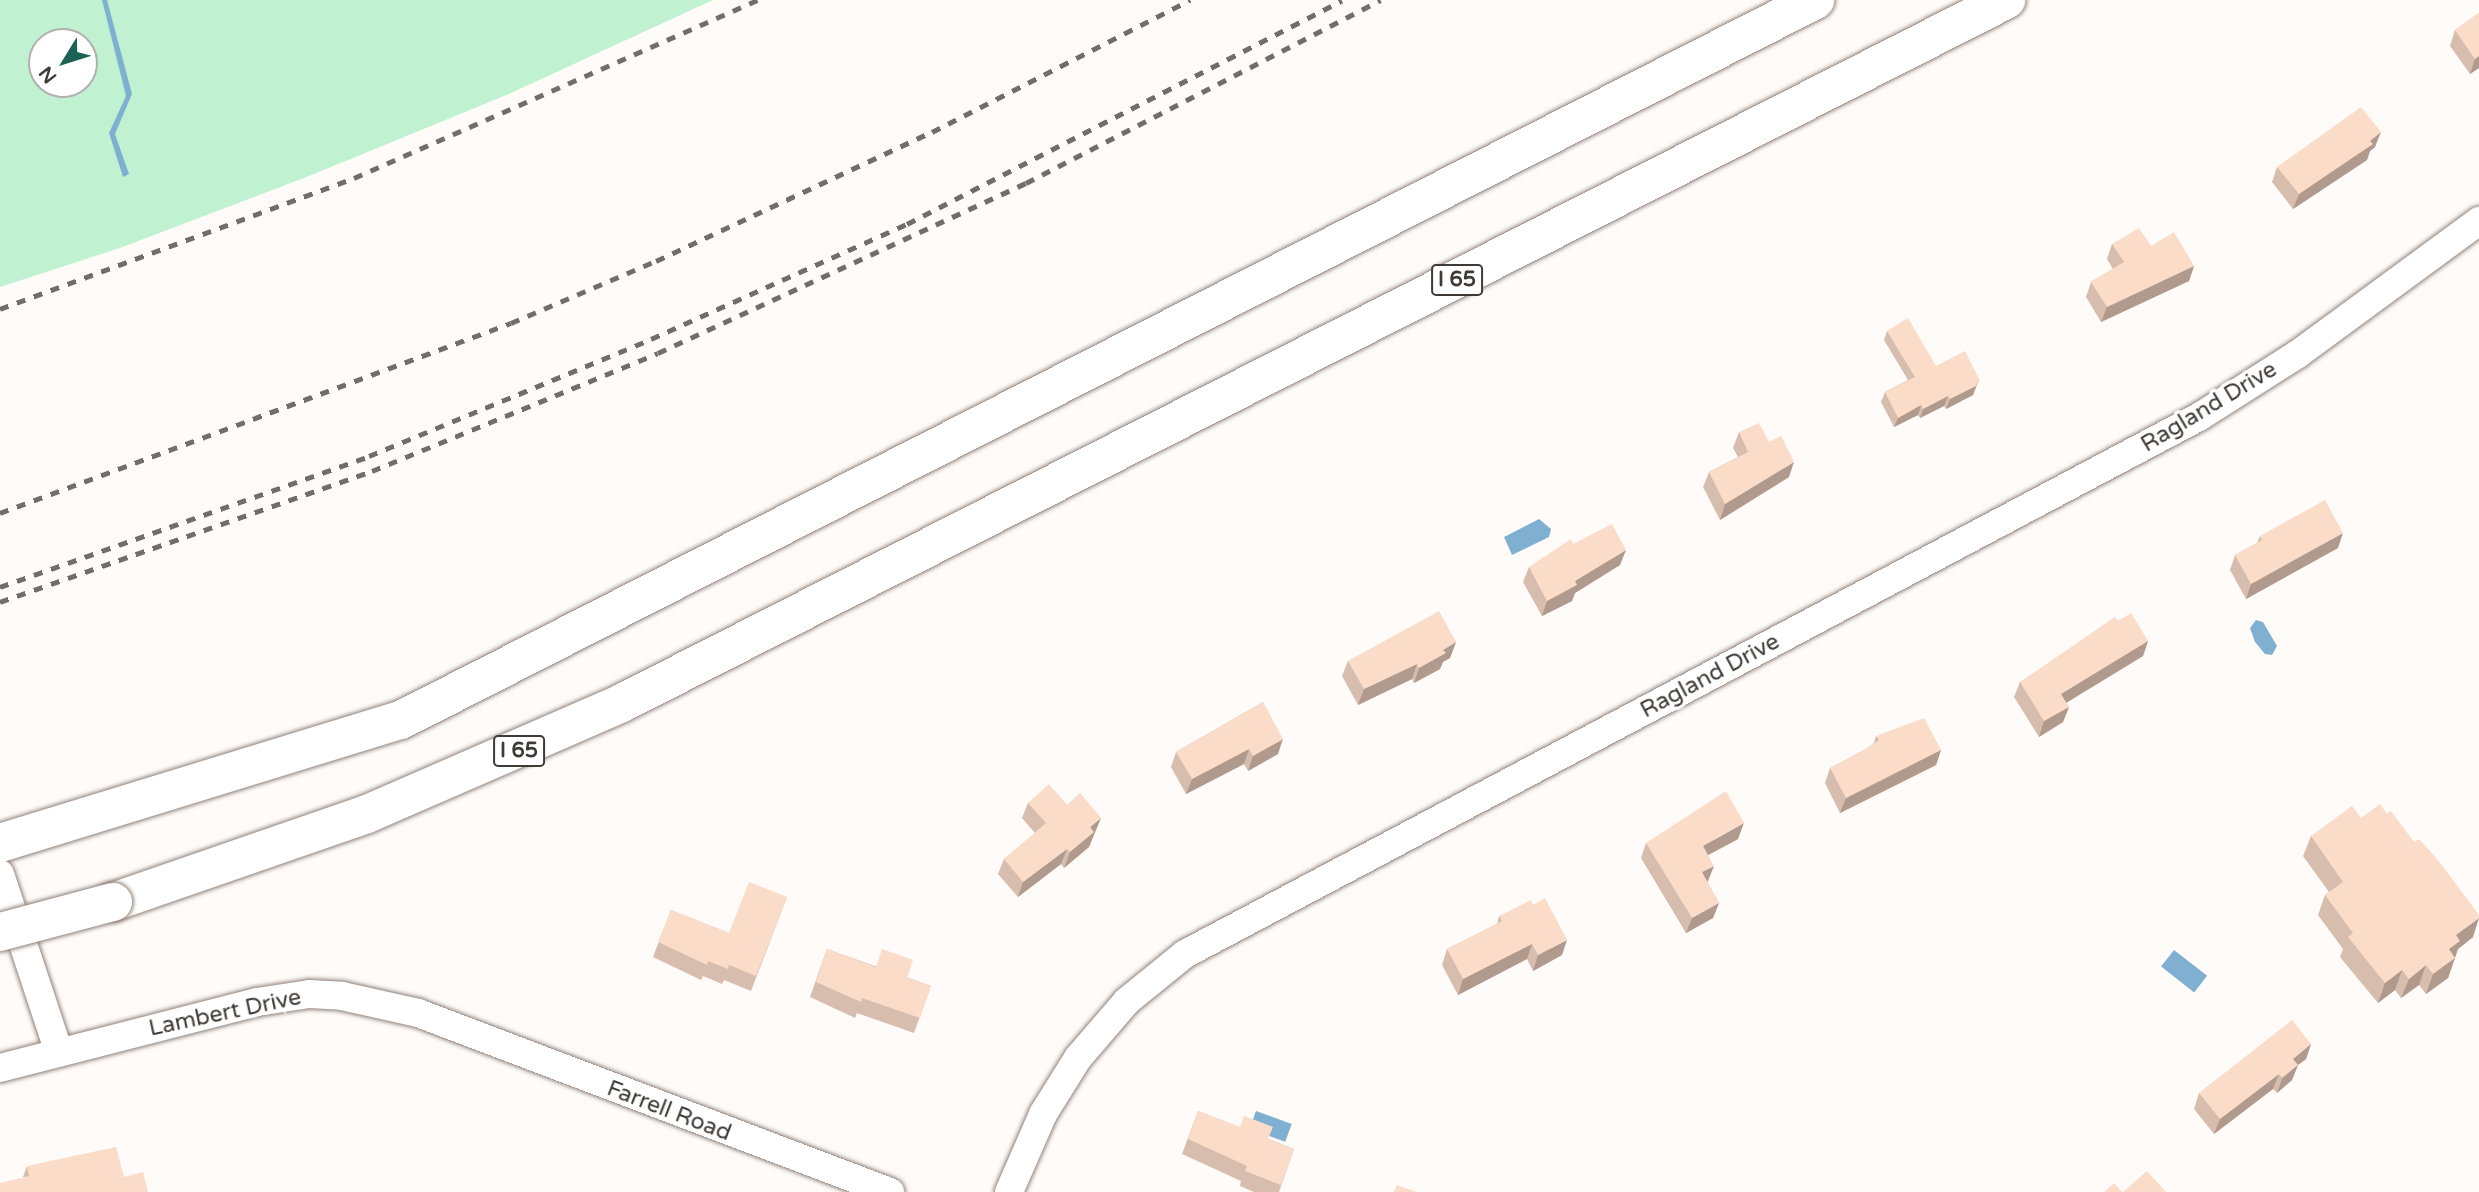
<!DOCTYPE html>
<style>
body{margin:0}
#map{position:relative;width:2479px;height:1192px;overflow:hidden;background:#fefbf9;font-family:"Varela Round",sans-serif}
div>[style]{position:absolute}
.green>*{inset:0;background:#c0f1d1}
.water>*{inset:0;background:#80b0d1;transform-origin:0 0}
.roads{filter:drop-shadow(0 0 2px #908279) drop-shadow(0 0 2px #908279)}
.street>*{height:28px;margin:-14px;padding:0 14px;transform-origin:14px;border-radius:14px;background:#fff}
.highway>*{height:38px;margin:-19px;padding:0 19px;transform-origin:19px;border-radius:19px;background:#fff}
.rail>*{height:5px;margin-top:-2.5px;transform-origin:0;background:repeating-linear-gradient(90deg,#716d68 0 9px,transparent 0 18px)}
.bridges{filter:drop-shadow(0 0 2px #908279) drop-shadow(0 0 2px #908279)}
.highway-bridge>*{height:38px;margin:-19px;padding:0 19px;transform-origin:19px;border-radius:19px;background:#fff}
.wall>*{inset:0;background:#d7bdad}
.shaded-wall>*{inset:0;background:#af9a8d}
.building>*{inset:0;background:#fadcc9}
span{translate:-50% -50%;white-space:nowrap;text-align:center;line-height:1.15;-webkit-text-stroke:7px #fff;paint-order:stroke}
.shield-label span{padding:2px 5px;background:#fff;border:2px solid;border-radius:5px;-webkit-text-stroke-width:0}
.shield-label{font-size:21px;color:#3f3a35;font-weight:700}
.street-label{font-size:23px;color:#3f3a35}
.north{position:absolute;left:28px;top:28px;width:70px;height:70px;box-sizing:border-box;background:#fff;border:2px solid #b2b0ae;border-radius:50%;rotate:232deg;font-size:19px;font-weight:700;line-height:28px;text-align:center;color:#3f3a35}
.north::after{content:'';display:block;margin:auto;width:24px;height:32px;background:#1c6255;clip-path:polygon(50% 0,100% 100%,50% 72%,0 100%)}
</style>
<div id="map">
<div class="green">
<i style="clip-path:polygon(evenodd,0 0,713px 0,511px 93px,309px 176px,120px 248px,0 287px,0 0,42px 42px,84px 42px,84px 84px,42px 84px,42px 42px)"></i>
</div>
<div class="water">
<i style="clip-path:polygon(102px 0,107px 0,132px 94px,115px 134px,129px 174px,123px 177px,109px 133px,126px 96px)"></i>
<i style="clip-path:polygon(1539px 519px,1551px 529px,1549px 537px,1512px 555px,1504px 537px)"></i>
<i style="clip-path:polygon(2256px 620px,2263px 622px,2277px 646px,2272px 655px,2265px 654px,2255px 642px,2250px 628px)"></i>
<i style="left:2174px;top:950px;width:42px;height:21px;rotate:38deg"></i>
<i style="left:1256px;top:1111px;width:38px;height:19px;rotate:20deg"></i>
</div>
<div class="roads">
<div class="street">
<i style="left:0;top:874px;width:188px;rotate:71.7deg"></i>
<i style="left:0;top:1068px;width:265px;rotate:-14.4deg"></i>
<i style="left:257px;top:1002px;width:53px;rotate:-8.7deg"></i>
<i style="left:309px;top:994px;width:33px;rotate:3deg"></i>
<i style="left:342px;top:996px;width:78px;rotate:12.6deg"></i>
<i style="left:418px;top:1013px;width:505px;rotate:20.77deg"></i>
<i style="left:1009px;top:1192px;width:85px;rotate:-66.4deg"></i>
<i style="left:1043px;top:1114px;width:66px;rotate:-58deg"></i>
<i style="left:1078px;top:1058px;width:75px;rotate:-49.3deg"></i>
<i style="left:1127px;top:1001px;width:75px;rotate:-39deg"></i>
<i style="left:1185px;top:954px;width:1147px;rotate:-27.91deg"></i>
<i style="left:2199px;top:417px;width:117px;rotate:-32.5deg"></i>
<i style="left:2298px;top:354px;width:225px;rotate:-36.3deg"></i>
</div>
<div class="highway">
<i style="left:0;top:843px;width:419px;rotate:-17.1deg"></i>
<i style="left:401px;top:720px;width:1587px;rotate:-26.98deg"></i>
<i style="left:113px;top:902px;width:269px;rotate:-19.1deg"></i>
<i style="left:367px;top:814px;width:276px;rotate:-23.5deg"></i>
<i style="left:620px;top:704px;width:1555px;rotate:-26.93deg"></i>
</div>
</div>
<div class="rail">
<i style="left:0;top:309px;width:377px;rotate:-20.3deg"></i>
<i style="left:354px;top:178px;width:441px;rotate:-23.8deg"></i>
<i style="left:0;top:513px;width:545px;rotate:-20.4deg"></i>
<i style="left:511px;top:323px;width:158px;rotate:-23.2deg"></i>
<i style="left:656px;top:261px;width:305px;rotate:-25.1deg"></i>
<i style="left:932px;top:132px;width:290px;rotate:-27.1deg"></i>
<i style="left:0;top:587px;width:392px;rotate:-19.5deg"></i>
<i style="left:369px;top:456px;width:305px;rotate:-22.5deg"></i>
<i style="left:651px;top:339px;width:281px;rotate:-24.2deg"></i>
<i style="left:907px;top:224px;width:489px;rotate:-27.2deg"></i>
<i style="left:0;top:602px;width:394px;rotate:-19.4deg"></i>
<i style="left:372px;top:471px;width:309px;rotate:-22.4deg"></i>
<i style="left:658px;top:353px;width:405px;rotate:-24.8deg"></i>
<i style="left:1026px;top:183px;width:399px;rotate:-27.3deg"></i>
</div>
<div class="bridges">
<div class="highway-bridge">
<i style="left:0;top:932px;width:117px;rotate:-14.9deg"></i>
</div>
</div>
<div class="wall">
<i style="clip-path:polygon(2479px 13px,2479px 68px,2470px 74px,2450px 46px,2455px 30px)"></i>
<i style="clip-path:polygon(2375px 147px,2370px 151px,2367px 160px,2293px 209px,2272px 182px,2277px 167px)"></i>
<i style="clip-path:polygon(2112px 244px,2151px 246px,2194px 266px,2189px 281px,2101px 322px,2086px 297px,2091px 282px,2113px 269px,2107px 259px)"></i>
<i style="clip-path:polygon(1887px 331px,1936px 366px,1979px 379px,1973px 395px,1946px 409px,1944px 406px,1920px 418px,1918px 415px,1894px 427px,1881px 402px,1885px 392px,1908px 380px,1884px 340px)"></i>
<i style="clip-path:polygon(1739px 432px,1769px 442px,1789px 477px,1720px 520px,1703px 487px,1709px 472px,1738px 457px,1733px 448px)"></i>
<i style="clip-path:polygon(2260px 536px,2338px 548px,2246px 599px,2230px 570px,2235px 555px,2257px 543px)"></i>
<i style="clip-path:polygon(1573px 544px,1620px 565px,1575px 593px,1572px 601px,1542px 616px,1523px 582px,1529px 567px)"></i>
<i style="clip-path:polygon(2118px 621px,2148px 641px,2143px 656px,2066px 703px,2069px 707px,2063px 722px,2039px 737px,2014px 697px,2020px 682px)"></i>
<i style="clip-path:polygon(1456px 642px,1450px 658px,1443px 662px,1440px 669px,1414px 683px,1412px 679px,1358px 705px,1342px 676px,1348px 661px)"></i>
<i style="clip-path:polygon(1263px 702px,1278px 754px,1248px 771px,1244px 764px,1186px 794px,1171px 767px,1176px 752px)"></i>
<i style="clip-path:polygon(1876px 736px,1941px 750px,1936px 765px,1840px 813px,1825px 783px,1830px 768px,1866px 749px,1874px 743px)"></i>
<i style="clip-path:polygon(1028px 803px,1067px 805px,1095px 833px,1093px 836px,1089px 847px,1064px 868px,1061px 864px,1018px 897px,998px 874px,1004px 859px,1035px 833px,1022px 818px)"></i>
<i style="clip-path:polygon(2361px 818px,2473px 937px,2458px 949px,2448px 978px,2426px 994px,2419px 985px,2401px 998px,2395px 990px,2378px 1003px,2340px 957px,2343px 949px,2318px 915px,2325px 895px,2329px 892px,2303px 856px,2311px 836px)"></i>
<i style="clip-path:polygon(1738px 839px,1708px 855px,1708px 881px,1707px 882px,1719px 903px,1713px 918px,1686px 933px,1641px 858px,1646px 843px)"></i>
<i style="clip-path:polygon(787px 897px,751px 991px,724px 980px,722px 984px,703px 976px,701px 980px,653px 957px,671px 910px,729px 933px)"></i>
<i style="clip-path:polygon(1499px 916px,1562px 955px,1533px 971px,1527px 959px,1458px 995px,1442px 965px,1447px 949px,1497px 924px)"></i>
<i style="clip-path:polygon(827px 949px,931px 986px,914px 1033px,857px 1013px,855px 1018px,810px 997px)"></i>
<i style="clip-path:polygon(2311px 1044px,2306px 1059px,2298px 1065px,2292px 1080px,2277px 1093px,2273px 1089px,2214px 1134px,2194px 1109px,2199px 1093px)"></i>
<i style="clip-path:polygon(1198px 1111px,1294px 1149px,1279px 1192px,1254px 1192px,1240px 1186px,1241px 1181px,1182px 1154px)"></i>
<i style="clip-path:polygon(27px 1166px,124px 1177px,148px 1192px,23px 1177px)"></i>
</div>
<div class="shaded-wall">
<i style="clip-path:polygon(2479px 56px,2479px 68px,2470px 74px,2475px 59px)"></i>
<i style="clip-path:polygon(2381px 132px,2375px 147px,2370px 151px,2367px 160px,2293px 209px,2299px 194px)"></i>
<i style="clip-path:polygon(2194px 266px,2189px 281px,2101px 322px,2107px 307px)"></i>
<i style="clip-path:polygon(1979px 379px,1973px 395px,1946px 409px,1950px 399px)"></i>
<i style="clip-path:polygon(1948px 396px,1944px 406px,1920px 418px,1923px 409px)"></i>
<i style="clip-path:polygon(1921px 405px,1918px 415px,1894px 427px,1898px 418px)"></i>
<i style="clip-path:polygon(1794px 462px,1789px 477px,1720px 520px,1725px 504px)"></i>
<i style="clip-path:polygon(2343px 533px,2338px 548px,2246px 599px,2251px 584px)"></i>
<i style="clip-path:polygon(1626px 550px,1620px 565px,1575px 593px,1572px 601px,1542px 616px,1547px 601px,1575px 581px)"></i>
<i style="clip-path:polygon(2148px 641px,2143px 656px,2056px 709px,2061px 694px)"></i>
<i style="clip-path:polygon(1456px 642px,1450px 658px,1443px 662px,1440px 669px,1414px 683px,1419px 668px,1443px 650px)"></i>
<i style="clip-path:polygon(1417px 664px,1412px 679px,1358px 705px,1364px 689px)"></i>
<i style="clip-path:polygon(2069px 707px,2063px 722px,2039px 737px,2044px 721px)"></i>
<i style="clip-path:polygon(1283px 739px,1278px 754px,1248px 771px,1253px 756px)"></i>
<i style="clip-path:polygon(1249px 749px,1244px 764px,1186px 794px,1192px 779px)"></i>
<i style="clip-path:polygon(1941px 750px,1936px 765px,1840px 813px,1846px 798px)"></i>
<i style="clip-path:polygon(1101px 818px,1089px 847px,1064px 868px,1070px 852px,1090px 827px)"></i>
<i style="clip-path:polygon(1744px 823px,1738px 839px,1697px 861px,1703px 846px)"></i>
<i style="clip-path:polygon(1067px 849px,1061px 864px,1018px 897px,1023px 882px)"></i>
<i style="clip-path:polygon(1714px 866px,1708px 881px,1696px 888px,1702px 872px)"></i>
<i style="clip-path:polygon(1719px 903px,1713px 918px,1686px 933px,1692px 918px)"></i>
<i style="clip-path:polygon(2479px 918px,2473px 937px,2458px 949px,2448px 978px,2426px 994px,2433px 974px,2449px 949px,2456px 935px)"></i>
<i style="clip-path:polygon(1567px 940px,1562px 955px,1533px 971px,1538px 955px)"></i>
<i style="clip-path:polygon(1532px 944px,1527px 959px,1458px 995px,1463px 979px)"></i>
<i style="clip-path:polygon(2426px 965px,2419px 985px,2401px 998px,2409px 979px)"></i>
<i style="clip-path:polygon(2402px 970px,2395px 990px,2378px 1003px,2385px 983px)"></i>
<i style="clip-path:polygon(2311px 1044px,2306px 1059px,2298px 1065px,2292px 1080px,2277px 1093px,2282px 1078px,2293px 1059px)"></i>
<i style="clip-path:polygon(2279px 1074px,2273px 1089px,2214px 1134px,2220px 1119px)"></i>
</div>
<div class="building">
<i style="clip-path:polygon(2479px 13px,2479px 56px,2475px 59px,2455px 30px)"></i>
<i style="clip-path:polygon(2361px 107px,2381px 132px,2370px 141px,2373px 144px,2299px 194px,2277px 167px)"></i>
<i style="clip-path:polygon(2139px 228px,2151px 246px,2174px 232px,2194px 266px,2107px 307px,2091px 282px,2124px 262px,2112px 244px)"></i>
<i style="clip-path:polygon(1908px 318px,1936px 366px,1965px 351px,1979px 379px,1976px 386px,1950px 399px,1948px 396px,1923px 409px,1921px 405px,1898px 418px,1885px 392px,1915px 377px,1887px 331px)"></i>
<i style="clip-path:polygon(1759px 423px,1769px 442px,1781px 436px,1794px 462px,1725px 504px,1709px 472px,1748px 452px,1739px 432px)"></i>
<i style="clip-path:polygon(2325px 500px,2343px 533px,2251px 584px,2235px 555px,2262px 540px,2260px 536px)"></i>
<i style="clip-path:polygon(1612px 524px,1626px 550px,1575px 581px,1577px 585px,1547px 601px,1529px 567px,1571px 539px,1573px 544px)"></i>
<i style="clip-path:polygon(1439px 611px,1456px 642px,1443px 650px,1446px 653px,1419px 668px,1417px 664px,1364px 689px,1348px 661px)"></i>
<i style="clip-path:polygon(2131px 613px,2148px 641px,2061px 694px,2069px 707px,2044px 721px,2020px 682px,2115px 617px,2118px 621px)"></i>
<i style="clip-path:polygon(1263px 702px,1283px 739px,1253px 756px,1249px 749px,1192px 779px,1176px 752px)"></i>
<i style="clip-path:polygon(1924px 718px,1941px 750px,1846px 798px,1830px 768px,1866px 749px,1879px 740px,1876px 736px)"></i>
<i style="clip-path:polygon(1049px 784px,1067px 805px,1080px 793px,1101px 818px,1090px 827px,1094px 832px,1070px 852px,1067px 849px,1023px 882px,1004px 859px,1046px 823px,1028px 803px)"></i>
<i style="clip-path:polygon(1726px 791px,1744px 823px,1703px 846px,1714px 866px,1702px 872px,1719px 903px,1692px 918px,1646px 843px)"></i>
<i style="clip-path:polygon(2380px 804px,2387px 814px,2391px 811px,2414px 842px,2419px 839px,2438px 860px,2479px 915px,2479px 918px,2456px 935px,2460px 941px,2449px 949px,2455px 958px,2433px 974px,2426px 965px,2409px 979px,2402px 970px,2385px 983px,2348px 937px,2353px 933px,2325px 895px,2343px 882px,2311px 836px,2352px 806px,2361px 818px)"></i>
<i style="clip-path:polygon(749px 882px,787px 897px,756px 976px,729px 965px,728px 969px,708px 961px,707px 965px,658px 942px,671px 910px,729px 933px)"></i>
<i style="clip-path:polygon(1545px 898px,1567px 940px,1538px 955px,1532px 944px,1463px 979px,1447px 949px,1502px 921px,1499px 916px,1531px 900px,1533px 905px)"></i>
<i style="clip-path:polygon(827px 949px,876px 967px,882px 949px,913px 960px,907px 978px,931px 986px,920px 1018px,862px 998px,861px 1002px,816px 982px)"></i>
<i style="clip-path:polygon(2292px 1020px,2311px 1044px,2293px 1059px,2298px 1065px,2282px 1078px,2279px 1074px,2220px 1119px,2199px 1093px)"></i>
<i style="clip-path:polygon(1198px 1111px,1240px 1127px,1244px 1116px,1273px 1127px,1268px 1139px,1294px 1149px,1281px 1185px,1245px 1171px,1247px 1166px,1188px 1139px)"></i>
<i style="clip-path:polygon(116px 1147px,124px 1177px,143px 1172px,148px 1192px,0 1192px,0 1183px,29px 1176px,27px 1166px)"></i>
<i style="clip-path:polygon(2147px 1171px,2166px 1192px,2123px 1192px)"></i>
<i style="clip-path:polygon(2114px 1183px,2122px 1192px,2104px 1192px)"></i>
<i style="clip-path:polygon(1397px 1185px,1416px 1192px,1394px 1192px)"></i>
</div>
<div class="shield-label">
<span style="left:1457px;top:280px">I 65</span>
<span style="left:519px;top:751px">I 65</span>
</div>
<div class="street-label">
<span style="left:2209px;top:407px;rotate:-31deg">Ragland Drive</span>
<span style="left:1710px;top:676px;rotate:-28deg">Ragland Drive</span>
<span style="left:225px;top:1013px;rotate:-12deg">Lambert Drive</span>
<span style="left:669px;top:1111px;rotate:21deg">Farrell Road</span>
</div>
<div class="north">N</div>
</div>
